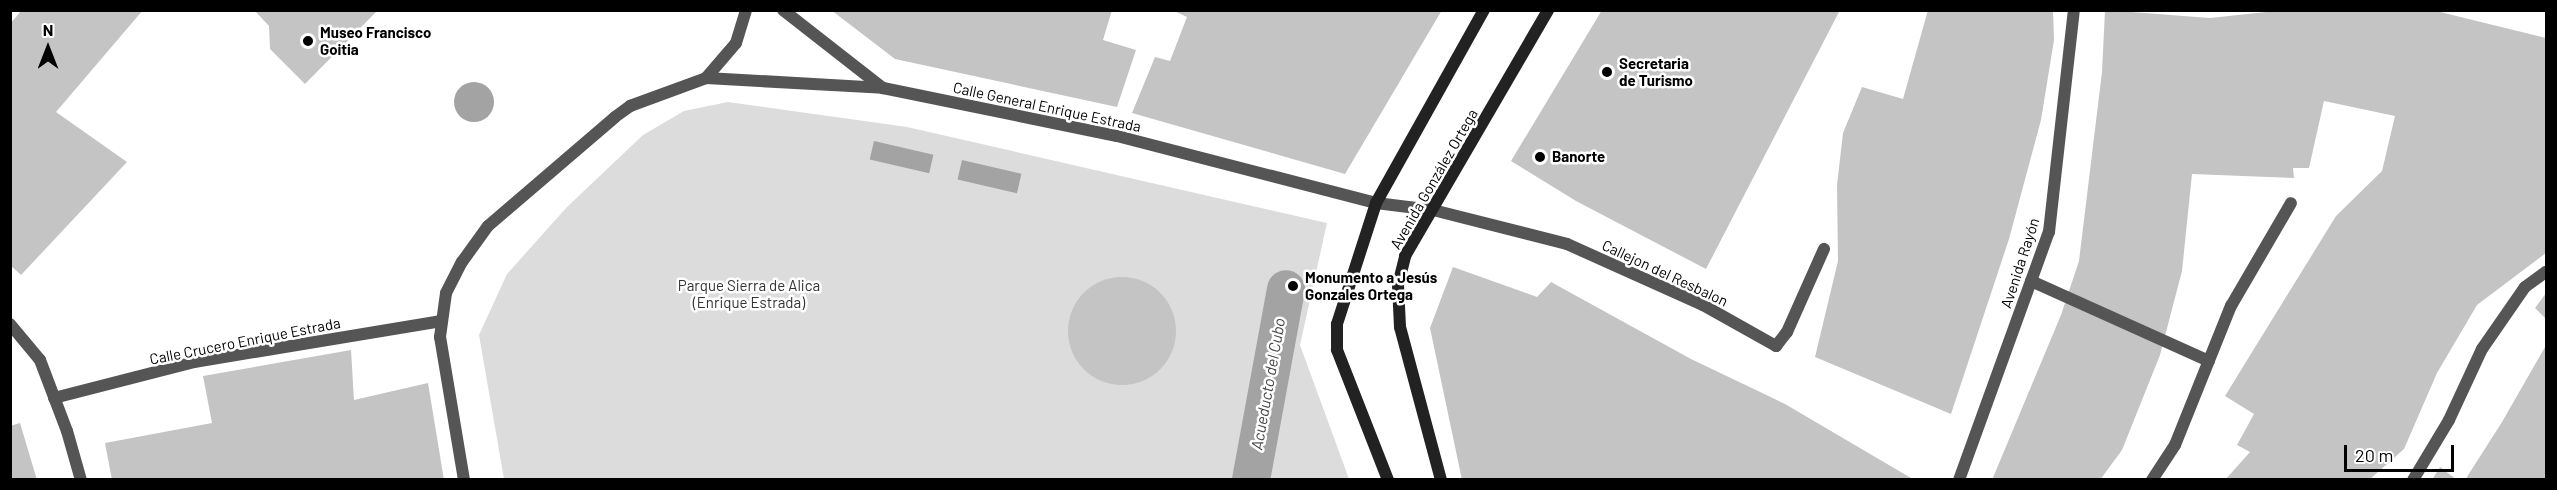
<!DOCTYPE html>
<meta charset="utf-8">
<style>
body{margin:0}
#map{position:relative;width:2557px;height:490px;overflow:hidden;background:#fff;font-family:Barlow,sans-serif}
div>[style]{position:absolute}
.green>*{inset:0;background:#dcdcdc}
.water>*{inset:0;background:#a3a3a3;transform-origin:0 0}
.round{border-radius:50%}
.canal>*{height:38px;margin:-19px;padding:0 19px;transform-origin:19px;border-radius:19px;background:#a3a3a3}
.building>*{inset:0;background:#c4c4c4}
.lane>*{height:12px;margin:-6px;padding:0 6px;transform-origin:6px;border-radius:6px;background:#555}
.street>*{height:12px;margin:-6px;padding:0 6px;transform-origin:6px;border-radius:6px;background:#555}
.secondary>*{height:12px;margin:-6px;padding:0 6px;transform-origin:6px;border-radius:6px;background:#222}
.dots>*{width:16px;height:16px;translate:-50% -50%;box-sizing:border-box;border:3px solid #fff;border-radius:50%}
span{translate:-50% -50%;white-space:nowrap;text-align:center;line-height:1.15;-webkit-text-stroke:5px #fff;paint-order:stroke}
.poi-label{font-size:15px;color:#000;font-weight:700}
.left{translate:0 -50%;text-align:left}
.street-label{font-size:15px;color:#000}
.park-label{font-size:15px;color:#333}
.water-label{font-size:16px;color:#444;font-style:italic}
.frame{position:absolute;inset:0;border:12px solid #000;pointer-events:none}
.north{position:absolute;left:18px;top:18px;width:60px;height:60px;-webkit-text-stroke:4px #fff;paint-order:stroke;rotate:0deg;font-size:16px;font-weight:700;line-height:24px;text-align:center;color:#000}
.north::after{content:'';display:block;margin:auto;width:21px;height:27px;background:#000;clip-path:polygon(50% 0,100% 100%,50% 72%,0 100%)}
.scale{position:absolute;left:2344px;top:445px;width:110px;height:27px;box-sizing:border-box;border:3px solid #000;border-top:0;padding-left:8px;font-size:18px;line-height:21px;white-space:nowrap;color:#000;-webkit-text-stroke:4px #fff;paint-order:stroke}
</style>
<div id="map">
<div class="green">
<i style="clip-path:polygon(728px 102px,907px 127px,1327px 223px,1300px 345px,1349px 479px,504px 479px,479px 335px,507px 274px,567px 207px,643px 135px,684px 111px)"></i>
</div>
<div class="water">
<i class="round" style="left:454px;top:82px;width:40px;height:40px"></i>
<i style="left:874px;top:141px;width:61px;height:19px;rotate:13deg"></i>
<i style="left:962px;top:160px;width:61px;height:20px;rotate:13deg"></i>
</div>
<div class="canal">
<i style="left:1251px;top:480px;width:194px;rotate:-79.6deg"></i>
</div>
<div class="building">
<i style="clip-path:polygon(22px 10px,143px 10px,56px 112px,127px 162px,21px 275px,10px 265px,10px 24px)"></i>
<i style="clip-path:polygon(254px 10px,378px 10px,305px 84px,270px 49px,269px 26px)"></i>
<i style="clip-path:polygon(831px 10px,1112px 10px,1103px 40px,1136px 50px,1117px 107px,895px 59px)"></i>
<i style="clip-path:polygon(1172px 10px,1442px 10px,1345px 174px,1132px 113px,1155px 57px,1170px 61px,1187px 17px)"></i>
<i style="clip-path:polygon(1602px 10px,1840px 10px,1706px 269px,1576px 201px,1511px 161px)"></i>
<i style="clip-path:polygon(1928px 10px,2053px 10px,2054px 40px,2041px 120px,2009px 239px,1951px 414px,1815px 357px,1838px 261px,1837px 185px,1843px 133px,1862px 87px,1903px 99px)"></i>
<i style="clip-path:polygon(2105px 10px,2210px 18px,2285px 10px,2432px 10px,2546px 38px,2546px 253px,2477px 305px,2437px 373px,2404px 449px,2369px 480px,2225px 480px,2250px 452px,2237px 445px,2254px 414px,2225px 396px,2336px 216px,2382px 171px,2395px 116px,2324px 101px,2309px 168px,2293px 168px,2294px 178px,2192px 174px,2182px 271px,2160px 355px,2122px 450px,2100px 480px,1992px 480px,2061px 315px,2079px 261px,2102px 72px)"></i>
<i style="clip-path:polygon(1453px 267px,1537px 297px,1551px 282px,1691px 359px,1785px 404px,1911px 478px,1462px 480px,1430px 328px)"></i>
<i class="round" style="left:1068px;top:277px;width:108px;height:108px"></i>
<i style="clip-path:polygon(2546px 293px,2546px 319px,2535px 308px)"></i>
<i style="clip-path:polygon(2545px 347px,2546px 480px,2465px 480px,2502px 422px)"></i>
<i style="clip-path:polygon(351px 350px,354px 400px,428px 383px,444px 480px,112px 480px,105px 443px,212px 423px,203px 376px)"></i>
<i style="clip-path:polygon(20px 423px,37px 480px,10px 480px,10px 426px)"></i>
<i style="clip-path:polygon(2440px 467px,2457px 480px,2432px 480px)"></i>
</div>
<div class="lane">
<i style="left:1433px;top:210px;width:138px;rotate:14.2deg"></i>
<i style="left:1567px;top:244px;width:149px;rotate:24.2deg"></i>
<i style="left:1703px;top:305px;width:84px;rotate:29.3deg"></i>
<i style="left:1776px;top:346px;width:18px;rotate:-52deg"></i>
<i style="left:1787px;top:332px;width:91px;rotate:-66deg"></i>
<i style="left:2031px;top:281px;width:195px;rotate:24.2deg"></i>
<i style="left:2152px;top:480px;width:42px;rotate:-56.7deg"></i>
<i style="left:2175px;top:445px;width:150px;rotate:-68.1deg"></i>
<i style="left:2231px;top:306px;width:119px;rotate:-59.8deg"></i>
<i style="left:2413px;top:480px;width:70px;rotate:-59deg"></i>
<i style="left:2449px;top:420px;width:78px;rotate:-65.1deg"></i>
<i style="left:2482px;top:349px;width:75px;rotate:-55.3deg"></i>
<i style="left:2525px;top:287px;width:26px;rotate:-36deg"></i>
</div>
<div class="street">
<i style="left:783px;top:10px;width:127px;rotate:38deg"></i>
<i style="left:706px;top:78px;width:177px;rotate:3.2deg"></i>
<i style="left:883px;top:88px;width:239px;rotate:11.6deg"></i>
<i style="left:1117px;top:136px;width:268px;rotate:14.5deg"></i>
<i style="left:1376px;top:203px;width:57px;rotate:7deg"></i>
<i style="left:10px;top:324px;width:47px;rotate:50.2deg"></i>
<i style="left:40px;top:360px;width:76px;rotate:69.2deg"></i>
<i style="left:67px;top:431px;width:51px;rotate:74.1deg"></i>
<i style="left:54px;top:398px;width:145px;rotate:-14.4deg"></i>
<i style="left:194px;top:362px;width:251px;rotate:-9.4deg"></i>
<i style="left:464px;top:480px;width:145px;rotate:-99.5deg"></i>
<i style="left:440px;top:337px;width:44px;rotate:-82.2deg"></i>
<i style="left:446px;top:293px;width:35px;rotate:-63deg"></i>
<i style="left:462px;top:262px;width:44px;rotate:-54.2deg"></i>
<i style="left:488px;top:226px;width:167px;rotate:-40.6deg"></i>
<i style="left:615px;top:117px;width:19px;rotate:-36deg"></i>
<i style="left:630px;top:106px;width:81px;rotate:-20.2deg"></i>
<i style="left:706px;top:78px;width:46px;rotate:-49.4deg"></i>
<i style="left:736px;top:43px;width:34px;rotate:-73deg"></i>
<i style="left:1959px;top:480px;width:264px;rotate:-70.1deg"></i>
<i style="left:2049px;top:232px;width:223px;rotate:-83.6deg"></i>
</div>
<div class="secondary">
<i style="left:1388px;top:480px;width:140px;rotate:-111.4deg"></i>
<i style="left:1337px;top:350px;width:26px;rotate:-90deg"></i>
<i style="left:1337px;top:324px;width:127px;rotate:-72.1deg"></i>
<i style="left:1376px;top:203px;width:221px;rotate:-60.8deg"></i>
<i style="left:1441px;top:480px;width:158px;rotate:-105deg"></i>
<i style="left:1400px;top:327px;width:42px;rotate:-92.7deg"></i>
<i style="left:1398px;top:285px;width:30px;rotate:-76deg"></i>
<i style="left:1405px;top:256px;width:285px;rotate:-59.8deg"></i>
</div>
<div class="dots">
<i style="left:308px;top:41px;background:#000"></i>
<i style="left:1607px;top:72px;background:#000"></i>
<i style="left:1540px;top:157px;background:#000"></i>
<i style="left:1293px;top:286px;background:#000"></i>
</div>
<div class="poi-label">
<span class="left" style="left:320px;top:41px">Museo Francisco<br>Goitia</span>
<span class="left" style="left:1619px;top:72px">Secretaria<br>de Turismo</span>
<span class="left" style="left:1552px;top:157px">Banorte</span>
<span class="left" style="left:1305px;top:286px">Monumento a Jesús<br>Gonzales Ortega</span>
</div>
<div class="street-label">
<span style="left:1047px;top:107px;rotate:12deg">Calle General Enrique Estrada</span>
<span style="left:1434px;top:179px;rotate:-60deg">Avenida González Ortega</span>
<span style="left:2020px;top:263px;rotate:-72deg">Avenida Rayón</span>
<span style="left:1665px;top:273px;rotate:25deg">Callejon del Resbalon</span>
<span style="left:245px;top:341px;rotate:-11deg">Calle Crucero Enrique Estrada</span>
</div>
<div class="park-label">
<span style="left:749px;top:294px">Parque Sierra de Alica<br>(Enrique Estrada)</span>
</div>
<div class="water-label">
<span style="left:1268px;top:384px;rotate:-80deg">Acueducto del Cubo</span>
</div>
<div class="frame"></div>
<div class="north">N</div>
<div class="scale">20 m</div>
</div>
